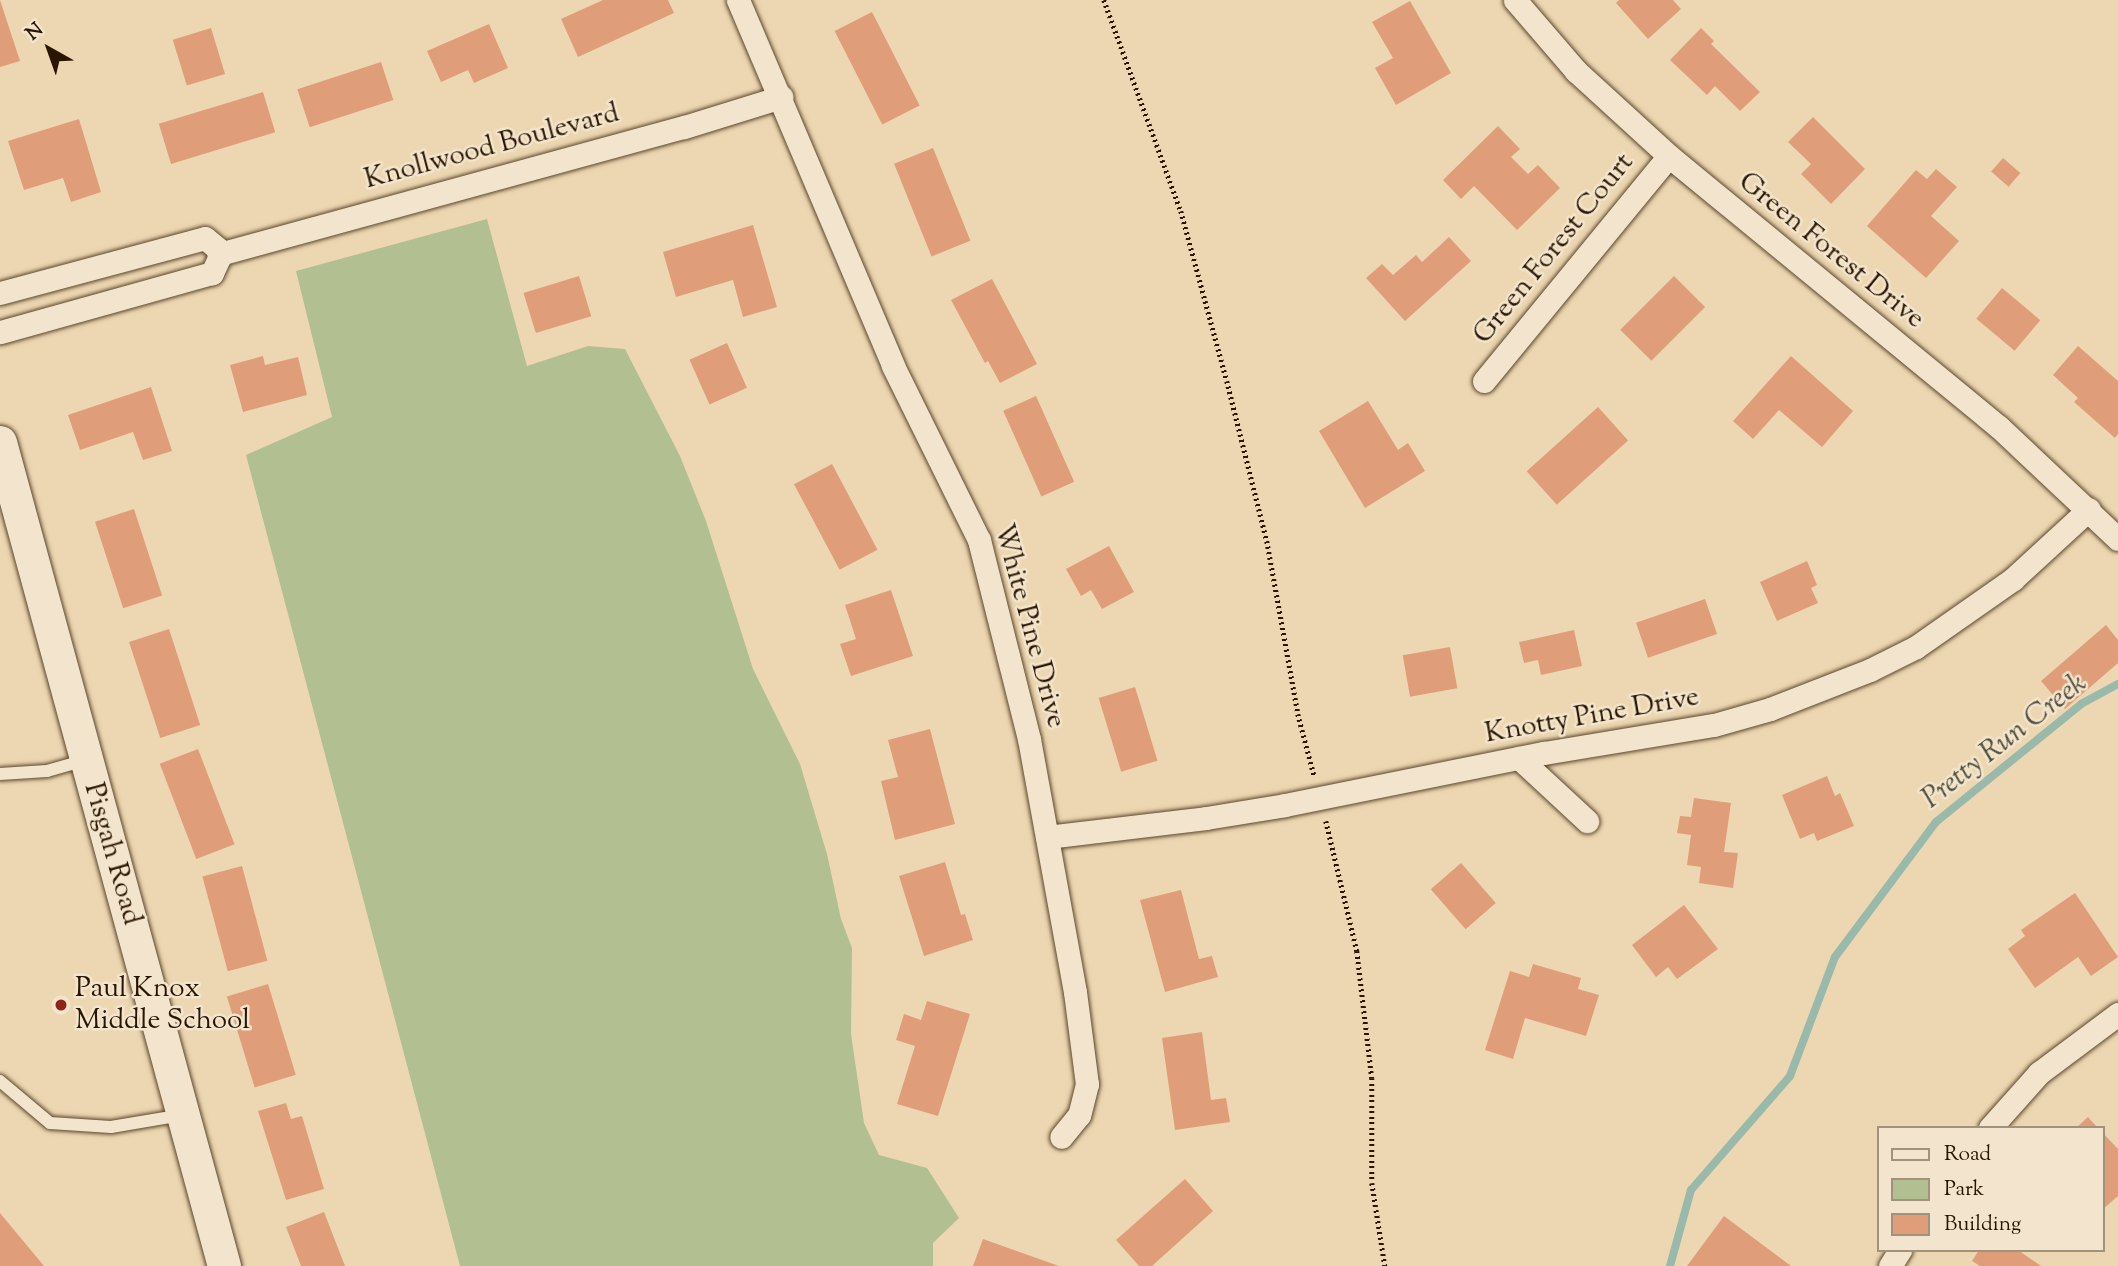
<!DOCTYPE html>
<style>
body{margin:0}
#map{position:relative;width:2118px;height:1266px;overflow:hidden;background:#edd7b2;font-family:"Sorts Mill Goudy",serif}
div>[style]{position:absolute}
.green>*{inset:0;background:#b2bf91}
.stream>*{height:8px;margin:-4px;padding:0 4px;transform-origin:4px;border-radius:4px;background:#99baaa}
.building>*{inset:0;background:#df9e79;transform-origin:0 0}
.path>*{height:4.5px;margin-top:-2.25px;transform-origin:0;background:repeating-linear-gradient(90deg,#2a1500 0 2px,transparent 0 5.5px)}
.roads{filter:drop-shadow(0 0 2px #5b462c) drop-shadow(0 0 2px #5b462c)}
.lane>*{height:12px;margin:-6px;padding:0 6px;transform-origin:6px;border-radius:6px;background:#f3e5cd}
.street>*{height:23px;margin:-11.5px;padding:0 11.5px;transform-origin:11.5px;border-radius:11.5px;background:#f3e5cd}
.secondary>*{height:33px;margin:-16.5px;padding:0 16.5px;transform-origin:16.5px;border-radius:16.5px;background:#f3e5cd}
.dots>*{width:19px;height:19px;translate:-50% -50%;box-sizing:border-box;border:4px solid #f3e5cd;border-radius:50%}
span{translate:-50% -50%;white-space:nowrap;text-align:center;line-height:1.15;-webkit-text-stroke:5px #f3e5cd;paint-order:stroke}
.street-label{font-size:28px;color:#2a1500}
.poi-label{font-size:28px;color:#2a1500}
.left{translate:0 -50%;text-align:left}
.water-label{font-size:30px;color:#514f3c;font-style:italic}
.legend{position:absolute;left:1877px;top:1126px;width:228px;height:126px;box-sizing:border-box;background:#f3e5cd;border:2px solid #a3927b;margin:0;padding:9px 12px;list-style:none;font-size:21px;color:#2a1500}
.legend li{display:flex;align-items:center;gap:14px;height:35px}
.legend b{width:35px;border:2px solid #a3927b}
.north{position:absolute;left:14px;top:14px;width:70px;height:70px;-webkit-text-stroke:5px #f3e5cd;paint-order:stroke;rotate:320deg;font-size:19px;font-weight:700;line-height:28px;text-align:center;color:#2a1500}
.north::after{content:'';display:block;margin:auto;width:24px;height:32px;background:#2a1500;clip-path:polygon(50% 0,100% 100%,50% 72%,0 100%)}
</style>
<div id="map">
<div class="green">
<i style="clip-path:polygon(487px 219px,527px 366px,588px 346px,625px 349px,680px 456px,706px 521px,753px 669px,800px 764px,827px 854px,841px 919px,852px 948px,851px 1034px,864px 1123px,879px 1155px,927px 1168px,959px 1218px,933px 1243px,933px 1266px,460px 1266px,246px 455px,332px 417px,296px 271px)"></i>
</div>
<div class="stream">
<i style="left:1670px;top:1266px;width:79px;rotate:-74.6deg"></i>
<i style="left:1691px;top:1190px;width:151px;rotate:-49deg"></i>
<i style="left:1790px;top:1076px;width:127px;rotate:-69.3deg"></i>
<i style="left:1835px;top:957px;width:169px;rotate:-53.2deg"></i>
<i style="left:1936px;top:822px;width:187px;rotate:-39.1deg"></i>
<i style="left:2081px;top:704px;width:42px;rotate:-28.4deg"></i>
</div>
<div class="building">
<i style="clip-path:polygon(0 0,20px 61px,0 67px)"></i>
<i style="clip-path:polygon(603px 0,668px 0,674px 13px,578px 57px,561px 19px)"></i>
<i style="clip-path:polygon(1619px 0,1673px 0,1681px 9px,1648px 39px,1616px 3px)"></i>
<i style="clip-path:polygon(1410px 1px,1451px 73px,1396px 105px,1375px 68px,1393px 58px,1372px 22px)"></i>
<i style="left:872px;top:12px;width:105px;height:42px;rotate:63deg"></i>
<i style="clip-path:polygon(489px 24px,508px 68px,474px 83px,468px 70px,441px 82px,427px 51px)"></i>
<i style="left:211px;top:28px;width:48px;height:40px;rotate:73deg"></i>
<i style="clip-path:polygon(1701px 28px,1714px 41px,1711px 44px,1760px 92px,1740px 111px,1715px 86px,1707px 95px,1670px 60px)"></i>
<i style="left:381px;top:62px;width:40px;height:88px;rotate:72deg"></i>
<i style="left:263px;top:92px;width:42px;height:109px;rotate:73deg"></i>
<i style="clip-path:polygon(1813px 117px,1865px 169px,1831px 204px,1801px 174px,1811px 164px,1788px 142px)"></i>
<i style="clip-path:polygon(79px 119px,101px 192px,71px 202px,63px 178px,24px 190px,8px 141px)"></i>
<i style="clip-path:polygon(1498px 126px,1520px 149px,1511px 157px,1528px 174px,1538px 165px,1560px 188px,1517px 230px,1474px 186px,1461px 199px,1443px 180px)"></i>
<i style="left:933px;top:148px;width:100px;height:42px;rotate:68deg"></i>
<i style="left:2003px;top:158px;width:23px;height:18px;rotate:41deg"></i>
<i style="clip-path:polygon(1936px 169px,1957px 187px,1931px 216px,1959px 241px,1926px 278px,1867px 226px,1916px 170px,1927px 179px)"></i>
<i style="clip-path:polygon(753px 225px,777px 307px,743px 317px,733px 280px,676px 297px,663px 252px)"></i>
<i style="clip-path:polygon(1449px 237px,1471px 261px,1405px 321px,1366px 278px,1382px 264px,1393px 275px,1416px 255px,1422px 262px)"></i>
<i style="left:579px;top:276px;width:42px;height:58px;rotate:73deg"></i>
<i style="left:1674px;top:276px;width:44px;height:76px;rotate:45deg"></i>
<i style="clip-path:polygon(992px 279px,1037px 364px,1000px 383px,988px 361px,985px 363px,951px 300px)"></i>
<i style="left:2002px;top:288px;width:50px;height:40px;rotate:40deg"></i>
<i style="left:727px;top:343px;width:49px;height:41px;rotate:66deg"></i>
<i style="clip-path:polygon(2078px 346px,2118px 381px,2118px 434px,2115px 438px,2074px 402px,2078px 398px,2053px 375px)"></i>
<i style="clip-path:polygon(263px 356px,265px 365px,298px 357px,307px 395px,243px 412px,230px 365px)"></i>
<i style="clip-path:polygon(1791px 356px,1853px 411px,1822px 447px,1779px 410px,1753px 439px,1733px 421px)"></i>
<i style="clip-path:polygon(151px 387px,172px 451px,143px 460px,133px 432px,80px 450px,68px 415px)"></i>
<i style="left:1036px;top:396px;width:94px;height:36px;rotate:66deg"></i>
<i style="clip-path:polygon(1368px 401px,1398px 450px,1408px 443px,1425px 471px,1365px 508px,1319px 431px)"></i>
<i style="left:1598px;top:407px;width:45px;height:96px;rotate:48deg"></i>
<i style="left:832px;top:464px;width:97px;height:43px;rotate:62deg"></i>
<i style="left:134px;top:509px;width:91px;height:41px;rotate:72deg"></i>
<i style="clip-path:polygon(1109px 546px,1134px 592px,1102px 609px,1091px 590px,1081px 596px,1066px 569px)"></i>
<i style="clip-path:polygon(1807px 561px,1817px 585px,1811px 588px,1818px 603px,1777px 621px,1760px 582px)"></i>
<i style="clip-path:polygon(891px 590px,913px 656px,851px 676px,840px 644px,856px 639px,845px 605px)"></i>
<i style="left:1705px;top:599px;width:37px;height:73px;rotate:71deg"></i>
<i style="clip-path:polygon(2106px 625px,2118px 640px,2118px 663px,2065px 709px,2041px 681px)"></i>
<i style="left:169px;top:629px;width:101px;height:42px;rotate:72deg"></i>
<i style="clip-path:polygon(1574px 630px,1582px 666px,1541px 675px,1538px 660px,1524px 663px,1519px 642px)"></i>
<i style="left:1450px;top:647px;width:42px;height:48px;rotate:80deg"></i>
<i style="left:1135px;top:687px;width:77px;height:38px;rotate:73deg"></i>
<i style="clip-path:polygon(930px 729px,955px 824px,895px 840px,881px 781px,898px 777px,888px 740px)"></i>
<i style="left:198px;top:749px;width:102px;height:41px;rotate:69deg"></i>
<i style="clip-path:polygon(1827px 776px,1835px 796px,1840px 793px,1854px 826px,1817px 841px,1814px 833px,1800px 839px,1782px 795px)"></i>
<i style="clip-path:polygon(1694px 798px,1731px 803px,1724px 852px,1738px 853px,1733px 888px,1699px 883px,1701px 867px,1687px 865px,1691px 835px,1677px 833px,1680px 816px,1691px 817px)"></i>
<i style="clip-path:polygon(945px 862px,961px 915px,965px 914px,973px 940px,924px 956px,899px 876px)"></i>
<i style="left:1461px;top:863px;width:53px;height:40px;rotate:49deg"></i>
<i style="left:242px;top:866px;width:98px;height:41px;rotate:75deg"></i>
<i style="clip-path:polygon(1181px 890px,1199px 959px,1212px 956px,1218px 977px,1165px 992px,1140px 900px)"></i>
<i style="clip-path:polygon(2075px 893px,2118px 957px,2091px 976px,2078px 957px,2035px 988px,2008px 949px,2025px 936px,2021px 930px)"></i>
<i style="clip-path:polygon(1684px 905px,1718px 949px,1677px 979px,1668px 967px,1656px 977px,1632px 945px)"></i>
<i style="clip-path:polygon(1533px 964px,1581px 978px,1578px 989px,1599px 995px,1586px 1036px,1525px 1018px,1513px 1059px,1485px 1050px,1510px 971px,1529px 977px)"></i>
<i style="left:268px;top:984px;width:95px;height:43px;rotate:73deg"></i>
<i style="clip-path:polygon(927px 1001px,970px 1014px,938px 1116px,897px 1104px,915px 1046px,896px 1040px,904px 1014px,921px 1020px)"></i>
<i style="clip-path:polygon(1202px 1032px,1211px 1100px,1226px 1098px,1230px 1122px,1175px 1130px,1162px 1038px)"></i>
<i style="clip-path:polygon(286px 1103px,291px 1119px,302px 1116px,324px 1189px,286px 1200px,258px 1111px)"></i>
<i style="clip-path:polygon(2088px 1117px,2098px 1128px,2076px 1128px)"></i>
<i style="clip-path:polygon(2102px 1132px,2118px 1149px,2118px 1196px,2102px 1210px)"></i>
<i style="clip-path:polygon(1185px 1179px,1213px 1211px,1152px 1266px,1139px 1266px,1116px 1240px)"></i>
<i style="clip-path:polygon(324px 1212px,345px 1266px,301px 1266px,286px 1227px)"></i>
<i style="clip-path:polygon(0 1213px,44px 1266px,0 1266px)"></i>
<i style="clip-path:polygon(1724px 1216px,1791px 1266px,1687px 1266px)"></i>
<i style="clip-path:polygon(983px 1239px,1059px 1266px,973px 1266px)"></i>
<i style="clip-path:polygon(1979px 1250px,2018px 1250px,2041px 1266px,1980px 1266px,1972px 1261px)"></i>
</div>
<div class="path">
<i style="left:1104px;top:0;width:225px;rotate:70deg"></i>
<i style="left:1181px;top:211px;width:176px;rotate:74.9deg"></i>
<i style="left:1227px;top:381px;width:165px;rotate:76deg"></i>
<i style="left:1267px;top:541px;width:176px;rotate:79.8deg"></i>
<i style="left:1298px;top:714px;width:63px;rotate:75.3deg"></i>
<i style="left:1326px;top:821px;width:134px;rotate:76.6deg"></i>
<i style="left:1357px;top:951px;width:128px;rotate:83.3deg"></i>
<i style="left:1372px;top:1078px;width:105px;rotate:90deg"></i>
<i style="left:1372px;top:1183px;width:84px;rotate:81.1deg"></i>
</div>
<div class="roads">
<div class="lane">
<i style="left:0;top:774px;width:47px;rotate:-3.7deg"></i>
<i style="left:47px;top:771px;width:41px;rotate:-15.8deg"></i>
<i style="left:0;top:1081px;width:65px;rotate:40deg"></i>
<i style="left:50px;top:1123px;width:61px;rotate:3.8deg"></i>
<i style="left:111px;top:1127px;width:73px;rotate:-9.5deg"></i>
</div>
<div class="street">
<i style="left:738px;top:0;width:397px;rotate:67deg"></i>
<i style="left:893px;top:366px;width:194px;rotate:63.7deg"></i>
<i style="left:979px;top:540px;width:205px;rotate:75.9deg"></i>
<i style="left:1029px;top:739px;width:257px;rotate:79.7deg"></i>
<i style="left:1075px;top:992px;width:93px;rotate:82.6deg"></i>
<i style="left:1087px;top:1084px;width:32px;rotate:104deg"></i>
<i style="left:1079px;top:1115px;width:28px;rotate:129deg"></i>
<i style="left:1515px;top:0;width:94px;rotate:49.3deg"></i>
<i style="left:1576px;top:71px;width:126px;rotate:42.4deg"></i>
<i style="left:1669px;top:156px;width:427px;rotate:39.4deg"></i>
<i style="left:1999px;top:427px;width:163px;rotate:43.3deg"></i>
<i style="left:219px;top:254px;width:482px;rotate:-15.3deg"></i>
<i style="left:684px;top:127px;width:102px;rotate:-17.2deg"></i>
<i style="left:0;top:293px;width:212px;rotate:-15deg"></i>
<i style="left:205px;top:238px;width:17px;rotate:40deg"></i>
<i style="left:218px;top:249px;width:9px;rotate:84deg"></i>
<i style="left:219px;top:258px;width:17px;rotate:115deg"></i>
<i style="left:212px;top:273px;width:220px;rotate:164.4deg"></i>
<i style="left:1484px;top:381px;width:291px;rotate:-50.6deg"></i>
<i style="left:1519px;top:758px;width:93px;rotate:42.8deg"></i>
<i style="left:1047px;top:837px;width:160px;rotate:-6.8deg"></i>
<i style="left:1206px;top:818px;width:80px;rotate:-9.3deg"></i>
<i style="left:1285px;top:805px;width:264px;rotate:-11.4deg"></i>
<i style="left:1544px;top:753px;width:172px;rotate:-9.4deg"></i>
<i style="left:1714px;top:725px;width:58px;rotate:-15.9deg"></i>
<i style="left:1770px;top:709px;width:107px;rotate:-21.3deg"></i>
<i style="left:1870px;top:670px;width:51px;rotate:-26.6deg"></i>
<i style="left:1916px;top:647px;width:118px;rotate:-35deg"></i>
<i style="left:2013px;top:579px;width:103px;rotate:-42.6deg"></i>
<i style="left:1990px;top:1128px;width:74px;rotate:-48.3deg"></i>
<i style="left:2039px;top:1073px;width:99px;rotate:-36.8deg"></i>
<i style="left:1890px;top:1266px;width:19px;rotate:-58deg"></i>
</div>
<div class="secondary">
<i style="left:0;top:442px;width:854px;rotate:74.79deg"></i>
</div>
</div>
<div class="dots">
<i style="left:61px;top:1005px;background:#8f2418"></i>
</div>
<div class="street-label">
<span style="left:492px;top:147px;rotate:-15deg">Knollwood Boulevard</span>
<span style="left:1554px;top:249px;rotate:-51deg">Green Forest Court</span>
<span style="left:1831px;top:251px;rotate:39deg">Green Forest Drive</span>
<span style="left:1029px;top:626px;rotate:75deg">White Pine Drive</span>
<span style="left:1592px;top:716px;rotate:-10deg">Knotty Pine Drive</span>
<span style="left:112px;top:854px;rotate:74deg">Pisgah Road</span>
</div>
<div class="poi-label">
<span class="left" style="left:75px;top:1005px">Paul Knox<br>Middle School</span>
</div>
<div class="water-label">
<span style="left:2005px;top:742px;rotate:-38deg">Pretty Run Creek</span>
</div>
<ul class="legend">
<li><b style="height:9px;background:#f3e5cd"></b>Road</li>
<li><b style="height:19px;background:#b2bf91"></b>Park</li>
<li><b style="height:19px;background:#df9e79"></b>Building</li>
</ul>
<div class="north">N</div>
</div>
